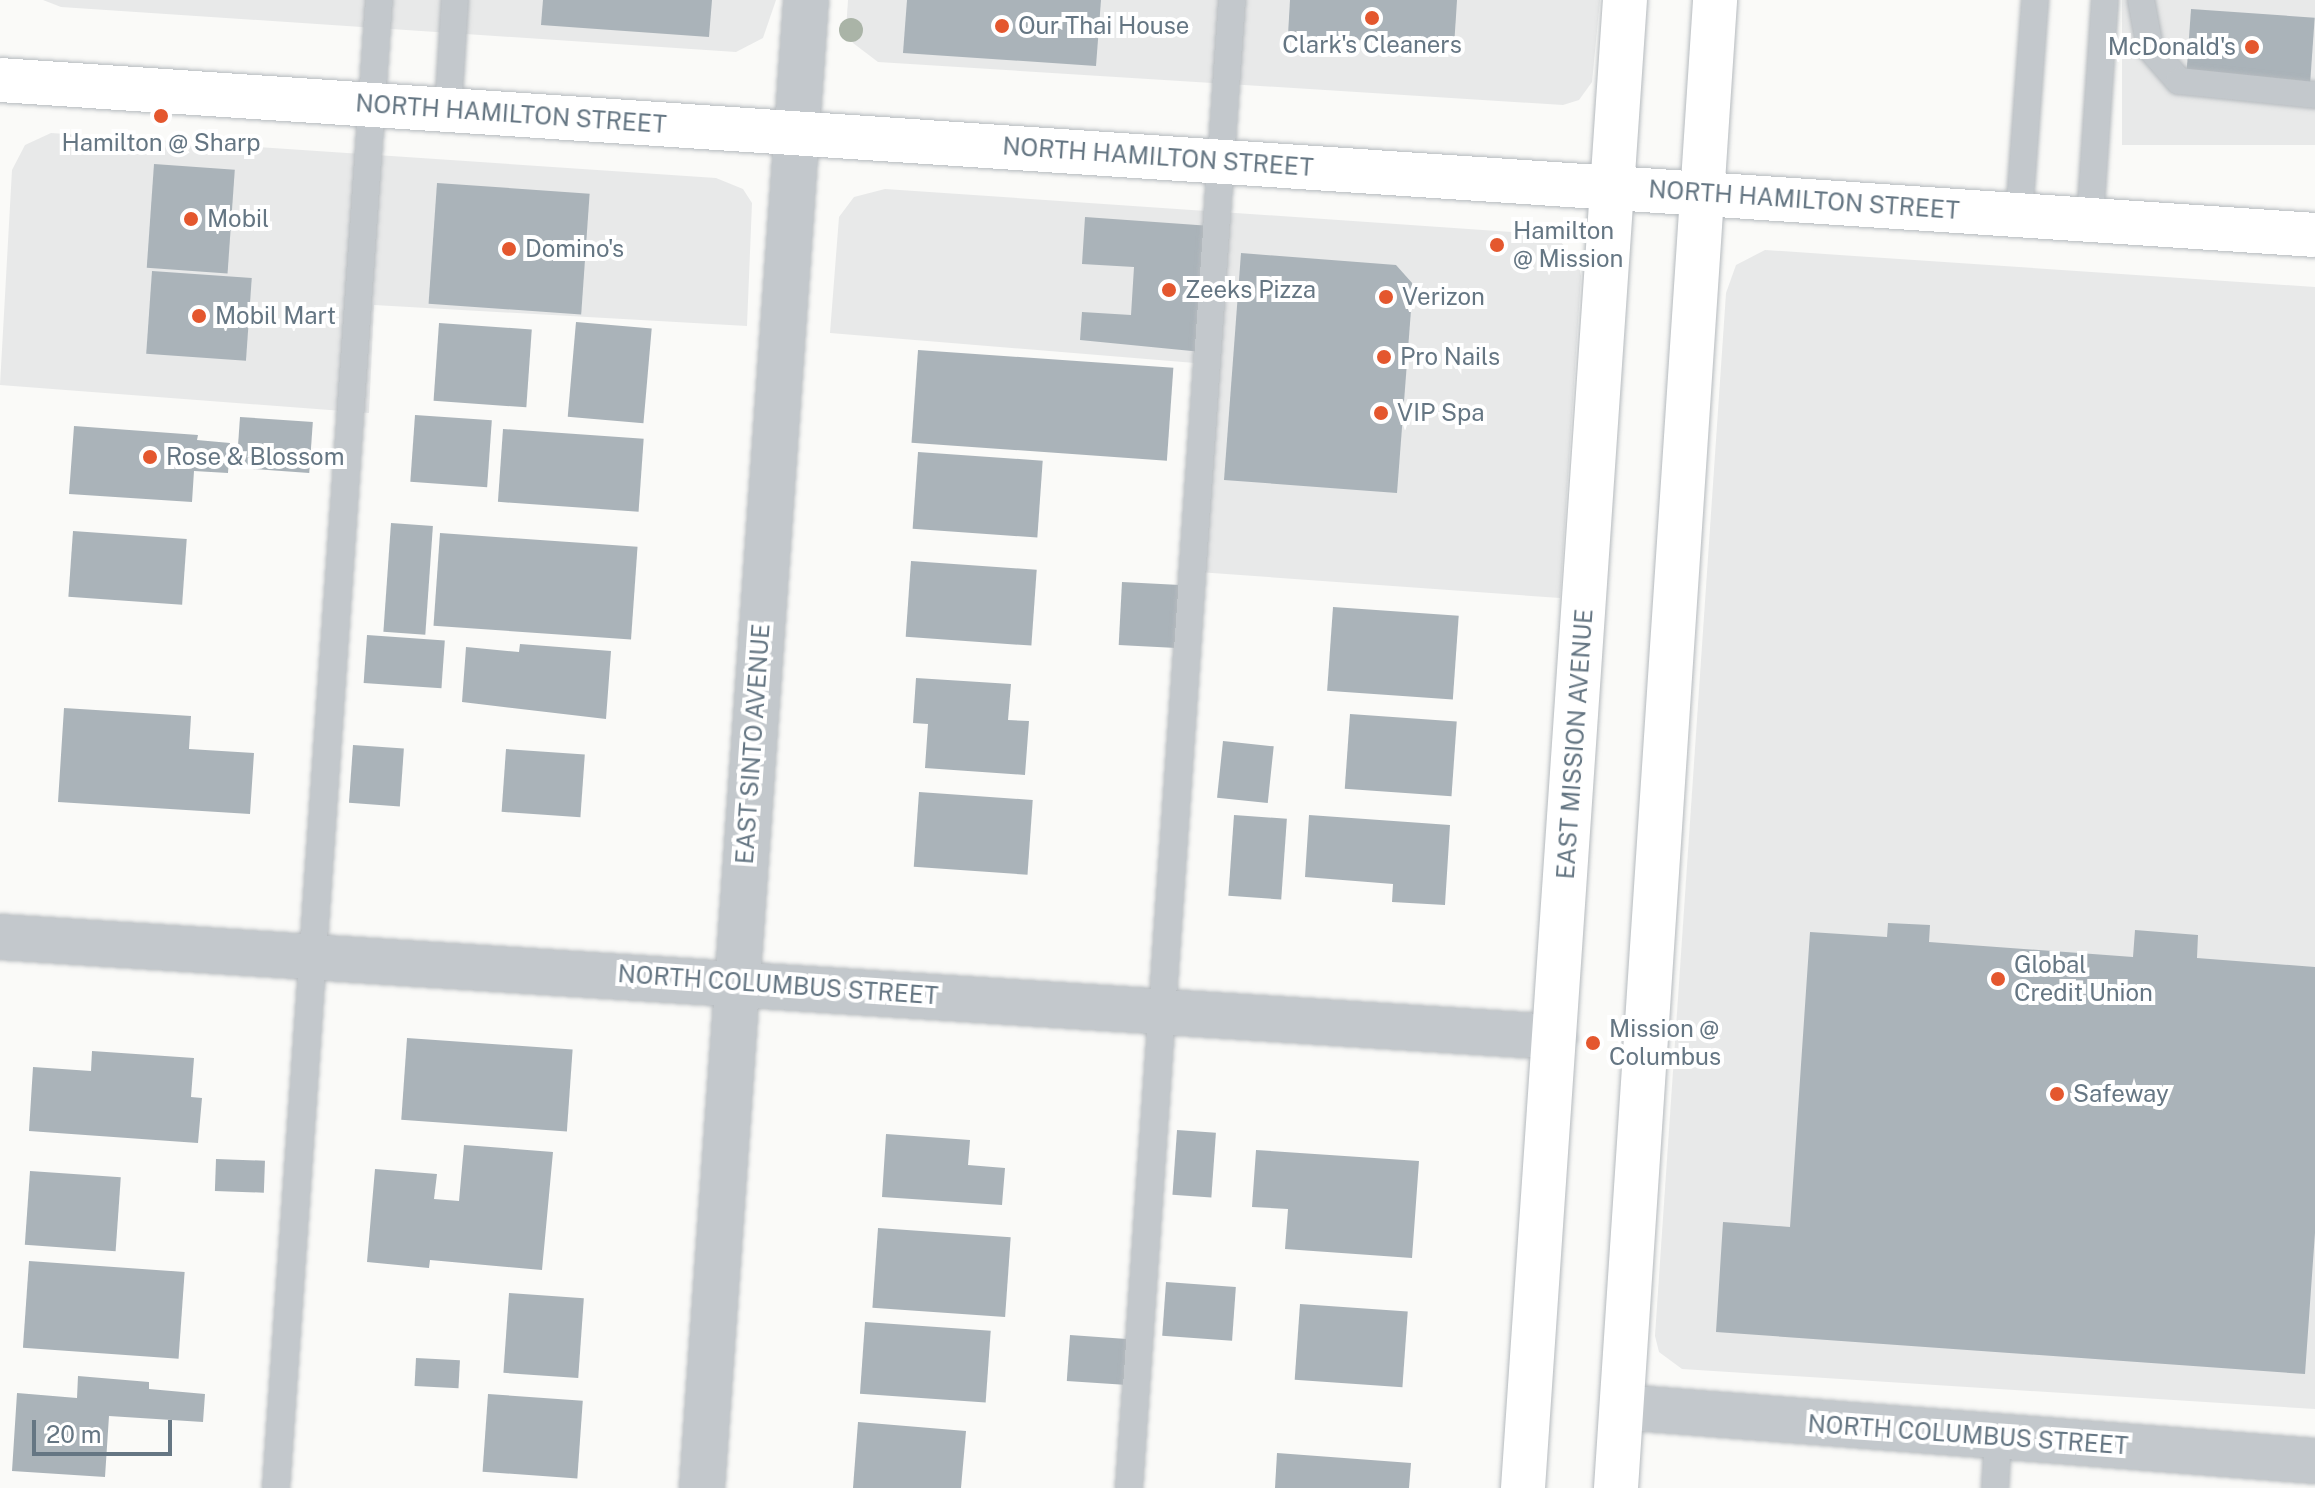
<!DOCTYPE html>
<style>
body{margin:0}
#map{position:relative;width:2315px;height:1488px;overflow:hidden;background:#fafaf8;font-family:"Public Sans",sans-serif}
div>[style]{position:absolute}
.built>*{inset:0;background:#e8e9e9;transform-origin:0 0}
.building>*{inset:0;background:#aab3b9;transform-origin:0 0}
.roads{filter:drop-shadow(0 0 2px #b5babe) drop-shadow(0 0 2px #b5babe)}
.service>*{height:26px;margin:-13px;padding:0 13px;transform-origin:13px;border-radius:13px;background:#c3c8cc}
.minor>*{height:44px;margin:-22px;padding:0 22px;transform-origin:22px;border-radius:22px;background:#c3c8cc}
.primary>*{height:44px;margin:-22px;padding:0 22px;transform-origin:22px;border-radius:22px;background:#fff}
.trees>*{width:24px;height:24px;margin:-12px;border-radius:50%;background:#aab4a7}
.dots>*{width:22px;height:22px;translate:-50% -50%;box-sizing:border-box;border:4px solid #fff;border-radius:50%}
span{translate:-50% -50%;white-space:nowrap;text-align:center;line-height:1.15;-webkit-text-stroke:8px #fff;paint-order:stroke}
.poi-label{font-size:24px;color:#657683}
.left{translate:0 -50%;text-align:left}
.right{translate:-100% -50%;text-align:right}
.street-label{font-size:24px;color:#657683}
.scale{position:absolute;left:32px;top:1420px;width:140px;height:36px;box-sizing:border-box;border:4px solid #657683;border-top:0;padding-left:10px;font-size:24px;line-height:28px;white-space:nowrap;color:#657683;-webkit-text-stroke:6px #fff;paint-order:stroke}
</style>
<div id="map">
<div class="built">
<i style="clip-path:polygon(43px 0,776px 0,763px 38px,736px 52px,61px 7px)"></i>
<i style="clip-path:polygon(848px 0,1600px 0,1592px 82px,1579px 100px,1563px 105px,878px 62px,853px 43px,846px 30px)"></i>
<i style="left:2122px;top:0;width:193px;height:145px"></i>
<i style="clip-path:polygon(51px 133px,716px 178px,743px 189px,752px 203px,747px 326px,374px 305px,369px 413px,0 385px,12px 170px,25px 145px)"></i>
<i style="clip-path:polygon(885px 189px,1542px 234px,1559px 240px,1578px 261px,1581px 276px,1560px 598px,1184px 571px,1195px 363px,830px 333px,839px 217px,854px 197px)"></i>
<i style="clip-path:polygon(1765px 250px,2315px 287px,2315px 1409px,1682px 1369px,1659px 1352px,1655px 1336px,1726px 293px,1736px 265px)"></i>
</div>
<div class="building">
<i style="clip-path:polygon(543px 0,712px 0,709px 37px,541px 25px)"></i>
<i style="clip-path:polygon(907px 0,1101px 0,1096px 66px,903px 53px)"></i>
<i style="clip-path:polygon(1290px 0,1457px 0,1454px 47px,1288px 35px)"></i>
<i style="left:2191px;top:9px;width:124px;height:68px;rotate:4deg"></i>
<i style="left:154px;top:164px;width:81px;height:104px;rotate:4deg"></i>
<i style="left:437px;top:183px;width:153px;height:121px;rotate:4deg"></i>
<i style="clip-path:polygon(1085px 217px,1211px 226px,1202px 352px,1080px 340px,1082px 312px,1131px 315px,1134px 267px,1082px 264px)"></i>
<i style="clip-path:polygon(1241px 253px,1396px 265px,1413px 284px,1397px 493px,1224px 480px)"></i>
<i style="left:152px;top:271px;width:100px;height:83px;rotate:4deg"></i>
<i style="left:576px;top:322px;width:76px;height:95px;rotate:5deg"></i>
<i style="left:439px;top:323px;width:93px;height:78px;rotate:4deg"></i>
<i style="left:918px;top:350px;width:256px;height:93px;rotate:4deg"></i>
<i style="left:415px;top:415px;width:77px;height:67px;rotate:4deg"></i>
<i style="left:240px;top:417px;width:73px;height:51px;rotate:4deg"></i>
<i style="clip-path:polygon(74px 426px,198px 435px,197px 440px,230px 443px,228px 473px,194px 471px,192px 502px,69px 494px)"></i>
<i style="left:503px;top:429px;width:141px;height:73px;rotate:4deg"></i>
<i style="left:918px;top:452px;width:125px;height:77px;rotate:4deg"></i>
<i style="left:391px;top:523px;width:42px;height:109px;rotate:4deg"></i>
<i style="left:73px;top:531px;width:114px;height:66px;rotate:4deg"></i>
<i style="left:440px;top:533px;width:198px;height:93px;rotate:4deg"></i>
<i style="left:911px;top:561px;width:126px;height:76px;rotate:4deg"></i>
<i style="left:1122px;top:582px;width:58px;height:63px;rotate:3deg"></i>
<i style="left:1333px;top:607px;width:126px;height:84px;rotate:4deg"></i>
<i style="left:367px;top:635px;width:78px;height:48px;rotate:4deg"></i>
<i style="clip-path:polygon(520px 644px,611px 651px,606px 719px,462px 702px,466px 647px,519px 652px)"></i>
<i style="clip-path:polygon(916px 678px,1011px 684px,1008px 720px,1029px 721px,1025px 775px,925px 768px,928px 724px,913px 723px)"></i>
<i style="clip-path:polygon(64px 708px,191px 716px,189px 749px,254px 753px,250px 814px,58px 802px)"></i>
<i style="left:1350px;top:714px;width:107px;height:75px;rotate:4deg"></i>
<i style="left:1223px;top:741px;width:51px;height:57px;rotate:6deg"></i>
<i style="left:353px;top:745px;width:51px;height:58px;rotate:4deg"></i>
<i style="left:506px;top:749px;width:79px;height:63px;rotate:4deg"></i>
<i style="left:919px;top:792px;width:114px;height:75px;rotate:4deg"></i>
<i style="left:1234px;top:815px;width:53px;height:81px;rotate:4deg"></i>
<i style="clip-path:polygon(1309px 815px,1450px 825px,1445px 905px,1392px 902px,1393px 884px,1305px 877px)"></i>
<i style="clip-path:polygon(1888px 923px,1930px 925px,1929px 942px,2133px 957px,2135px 930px,2198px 935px,2197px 958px,2315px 967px,2315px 1233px,2305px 1374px,1716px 1332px,1723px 1222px,1790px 1227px,1810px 932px,1887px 937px)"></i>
<i style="left:407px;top:1038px;width:166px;height:82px;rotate:4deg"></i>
<i style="clip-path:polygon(92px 1051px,194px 1058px,191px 1097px,202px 1098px,198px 1143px,29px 1131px,33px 1067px,91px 1071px)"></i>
<i style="left:1177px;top:1130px;width:39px;height:65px;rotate:4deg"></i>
<i style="clip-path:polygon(886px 1134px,970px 1140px,968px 1165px,1005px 1168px,1002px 1205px,882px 1197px)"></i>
<i style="clip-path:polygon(464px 1145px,553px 1152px,542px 1270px,430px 1260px,429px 1268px,367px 1262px,375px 1169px,437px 1174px,434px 1199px,459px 1201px)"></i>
<i style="clip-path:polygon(1256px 1150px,1419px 1161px,1412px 1258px,1285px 1249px,1288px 1209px,1252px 1207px)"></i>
<i style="left:216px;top:1159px;width:49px;height:32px;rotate:2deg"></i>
<i style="left:30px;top:1171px;width:91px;height:74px;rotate:4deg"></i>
<i style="left:878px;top:1228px;width:133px;height:80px;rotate:4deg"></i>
<i style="left:29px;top:1261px;width:156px;height:87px;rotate:4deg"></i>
<i style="left:1166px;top:1282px;width:70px;height:54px;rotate:4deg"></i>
<i style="left:509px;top:1293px;width:75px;height:80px;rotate:4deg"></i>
<i style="left:1300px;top:1304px;width:108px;height:76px;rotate:4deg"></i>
<i style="left:865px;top:1322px;width:126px;height:72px;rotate:4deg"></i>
<i style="left:1070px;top:1335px;width:57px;height:46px;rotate:4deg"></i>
<i style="left:416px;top:1358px;width:44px;height:28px;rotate:3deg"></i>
<i style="clip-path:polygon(78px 1376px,149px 1382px,149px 1389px,205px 1394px,203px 1422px,109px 1416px,105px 1477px,12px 1471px,17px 1393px,77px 1398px)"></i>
<i style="left:488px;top:1394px;width:95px;height:78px;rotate:4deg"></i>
<i style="clip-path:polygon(858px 1422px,966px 1431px,961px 1488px,853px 1488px)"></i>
<i style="clip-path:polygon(1277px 1453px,1411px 1463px,1409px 1488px,1275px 1488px)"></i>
</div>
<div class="roads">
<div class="service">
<i style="left:2141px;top:0;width:49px;rotate:79.4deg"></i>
<i style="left:2150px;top:48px;width:44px;rotate:48.7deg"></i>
<i style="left:2179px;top:81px;width:137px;rotate:5.9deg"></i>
<i style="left:448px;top:110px;width:110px;rotate:-86.4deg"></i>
<i style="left:2019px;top:214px;width:215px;rotate:-85.7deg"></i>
<i style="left:2090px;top:219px;width:220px;rotate:-86.1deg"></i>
<i style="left:276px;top:1488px;width:1492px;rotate:-86.04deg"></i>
<i style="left:1129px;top:1488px;width:1492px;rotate:-86.04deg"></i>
<i style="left:1995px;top:1488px;width:50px;rotate:-86.6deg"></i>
</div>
<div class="minor">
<i style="left:0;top:937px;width:1558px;rotate:3.68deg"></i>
<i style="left:1622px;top:1407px;width:695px;rotate:4.46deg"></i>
<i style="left:702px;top:1488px;width:1492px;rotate:-86deg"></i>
</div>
<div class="primary">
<i style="left:0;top:80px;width:2320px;rotate:3.83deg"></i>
<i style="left:1523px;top:1488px;width:1491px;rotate:-86.08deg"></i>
<i style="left:1616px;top:1488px;width:1491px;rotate:-86.19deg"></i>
</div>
</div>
<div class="trees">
<i style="left:851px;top:30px"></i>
</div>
<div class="dots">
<i style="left:1372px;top:18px;background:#e4572e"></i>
<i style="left:1002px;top:26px;background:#e4572e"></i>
<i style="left:2252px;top:47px;background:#e4572e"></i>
<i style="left:161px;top:116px;background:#e4572e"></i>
<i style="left:191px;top:219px;background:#e4572e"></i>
<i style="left:1497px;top:245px;background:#e4572e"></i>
<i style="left:509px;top:249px;background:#e4572e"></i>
<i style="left:1169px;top:290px;background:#e4572e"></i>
<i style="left:1386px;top:297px;background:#e4572e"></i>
<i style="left:199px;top:316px;background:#e4572e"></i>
<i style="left:1384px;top:357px;background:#e4572e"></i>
<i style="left:1381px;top:413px;background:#e4572e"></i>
<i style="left:150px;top:457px;background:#e4572e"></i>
<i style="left:1998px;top:979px;background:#e4572e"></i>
<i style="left:1593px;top:1043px;background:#e4572e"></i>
<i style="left:2057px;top:1094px;background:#e4572e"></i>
</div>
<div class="poi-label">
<span class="left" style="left:1018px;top:26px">Our Thai House</span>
<span style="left:1372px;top:45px">Clark's Cleaners</span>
<span class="right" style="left:2236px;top:47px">McDonald's</span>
<span style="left:161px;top:143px">Hamilton @ Sharp</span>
<span class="left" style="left:207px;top:219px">Mobil</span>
<span class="left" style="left:1513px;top:245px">Hamilton<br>@ Mission</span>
<span class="left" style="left:525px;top:249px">Domino's</span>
<span class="left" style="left:1185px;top:290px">Zeeks Pizza</span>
<span class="left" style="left:1402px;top:297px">Verizon</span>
<span class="left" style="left:215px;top:316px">Mobil Mart</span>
<span class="left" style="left:1400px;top:357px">Pro Nails</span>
<span class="left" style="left:1397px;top:413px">VIP Spa</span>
<span class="left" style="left:166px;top:457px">Rose &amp; Blossom</span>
<span class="left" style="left:2014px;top:979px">Global<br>Credit Union</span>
<span class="left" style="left:1609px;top:1043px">Mission @<br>Columbus</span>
<span class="left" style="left:2073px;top:1094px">Safeway</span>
</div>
<div class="street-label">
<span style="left:511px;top:114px;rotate:4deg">NORTH HAMILTON STREET</span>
<span style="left:1158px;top:157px;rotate:4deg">NORTH HAMILTON STREET</span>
<span style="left:1804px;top:200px;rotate:4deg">NORTH HAMILTON STREET</span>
<span style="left:753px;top:744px;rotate:-86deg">EAST SINTO AVENUE</span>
<span style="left:1575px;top:744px;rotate:-86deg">EAST MISSION AVENUE</span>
<span style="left:778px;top:985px;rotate:4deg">NORTH COLUMBUS STREET</span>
<span style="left:1968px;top:1435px;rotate:4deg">NORTH COLUMBUS STREET</span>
</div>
<div class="scale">20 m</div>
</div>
